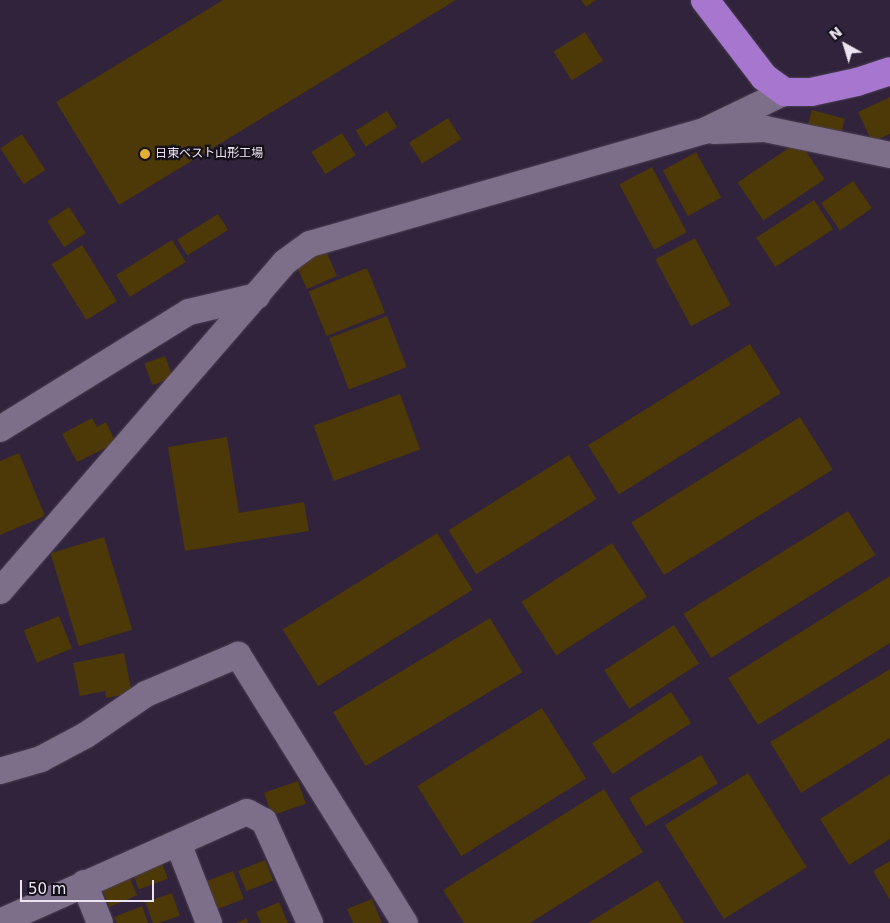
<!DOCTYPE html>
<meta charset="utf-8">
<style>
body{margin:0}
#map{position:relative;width:890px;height:923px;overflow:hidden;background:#30233b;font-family:"DejaVu Sans","Noto Sans JP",sans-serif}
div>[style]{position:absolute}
.building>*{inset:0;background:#4d3807;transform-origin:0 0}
.roads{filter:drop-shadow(0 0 1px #4b4054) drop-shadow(0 0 1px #4b4054)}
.minor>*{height:26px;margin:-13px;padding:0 13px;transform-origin:13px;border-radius:13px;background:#7d6e8a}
.highway>*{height:28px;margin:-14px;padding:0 14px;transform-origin:14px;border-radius:14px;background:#a776ce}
.dots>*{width:14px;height:14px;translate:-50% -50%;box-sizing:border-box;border:2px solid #15101a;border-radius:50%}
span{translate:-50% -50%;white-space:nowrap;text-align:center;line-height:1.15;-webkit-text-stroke:4.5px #15101a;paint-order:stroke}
.poi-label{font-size:12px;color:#ece4f3}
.left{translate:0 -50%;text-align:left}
.north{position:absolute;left:820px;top:20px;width:50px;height:50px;-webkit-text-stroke:4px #15101a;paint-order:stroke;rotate:321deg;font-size:14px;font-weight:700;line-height:20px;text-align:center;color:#ece4f3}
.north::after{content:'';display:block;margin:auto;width:18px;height:22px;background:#ece4f3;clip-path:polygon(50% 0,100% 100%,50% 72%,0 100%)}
.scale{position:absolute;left:20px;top:880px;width:134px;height:22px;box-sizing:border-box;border:2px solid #ece4f3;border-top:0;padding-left:6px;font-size:15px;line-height:18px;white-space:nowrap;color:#ece4f3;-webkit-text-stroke:4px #15101a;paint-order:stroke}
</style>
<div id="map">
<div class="building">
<i style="clip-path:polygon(223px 0,456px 0,119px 205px,56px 102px)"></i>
<i style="clip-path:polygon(581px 0,596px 0,586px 7px)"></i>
<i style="left:585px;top:32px;width:34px;height:37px;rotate:58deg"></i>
<i style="clip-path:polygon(890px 97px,890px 134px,872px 142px,858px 112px)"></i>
<i style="left:812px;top:110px;width:34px;height:18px;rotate:15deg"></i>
<i style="left:387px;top:111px;width:19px;height:37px;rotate:58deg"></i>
<i style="left:448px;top:118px;width:25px;height:46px;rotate:58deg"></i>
<i style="left:342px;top:133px;width:26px;height:36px;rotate:58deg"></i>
<i style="left:22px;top:134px;width:43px;height:26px;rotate:57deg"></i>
<i style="left:799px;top:141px;width:46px;height:74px;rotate:56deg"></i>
<i style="left:696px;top:152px;width:52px;height:38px;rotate:61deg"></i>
<i style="left:652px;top:167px;width:74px;height:37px;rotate:62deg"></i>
<i style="left:853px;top:181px;width:33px;height:39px;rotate:55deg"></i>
<i style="left:814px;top:200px;width:35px;height:69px;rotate:57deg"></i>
<i style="left:69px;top:207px;width:31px;height:26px;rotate:57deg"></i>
<i style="left:218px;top:214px;width:19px;height:48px;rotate:58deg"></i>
<i style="left:695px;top:238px;width:76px;height:45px;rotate:62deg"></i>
<i style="left:172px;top:240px;width:26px;height:66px;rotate:58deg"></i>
<i style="left:82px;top:245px;width:66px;height:36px;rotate:58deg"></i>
<i style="left:326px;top:251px;width:27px;height:33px;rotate:66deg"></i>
<i style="left:367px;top:268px;width:48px;height:63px;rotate:68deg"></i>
<i style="left:387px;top:316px;width:55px;height:62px;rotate:69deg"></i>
<i style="left:750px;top:344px;width:58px;height:191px;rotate:58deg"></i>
<i style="left:165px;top:356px;width:23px;height:22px;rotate:70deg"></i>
<i style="left:400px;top:394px;width:59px;height:92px;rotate:70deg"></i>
<i style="left:800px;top:417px;width:62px;height:199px;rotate:58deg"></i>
<i style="clip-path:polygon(92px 418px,97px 427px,106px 422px,116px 443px,77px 462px,62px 434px)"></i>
<i style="clip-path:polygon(227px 437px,239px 513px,304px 502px,309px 531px,185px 551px,168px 447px)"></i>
<i style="clip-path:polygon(19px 453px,45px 516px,0 535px,0 461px)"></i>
<i style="left:569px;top:455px;width:52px;height:142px;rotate:58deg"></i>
<i style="left:848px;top:511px;width:52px;height:194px;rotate:58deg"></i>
<i style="left:437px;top:533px;width:67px;height:182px;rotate:58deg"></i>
<i style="left:104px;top:537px;width:97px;height:56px;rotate:73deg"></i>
<i style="left:612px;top:543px;width:64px;height:108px;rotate:57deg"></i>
<i style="clip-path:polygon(890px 576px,890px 643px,758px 725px,728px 678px)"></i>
<i style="left:59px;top:616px;width:35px;height:38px;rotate:68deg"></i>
<i style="left:490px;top:618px;width:63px;height:183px;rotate:59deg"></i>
<i style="left:674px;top:625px;width:46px;height:83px;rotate:57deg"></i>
<i style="clip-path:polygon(124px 653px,132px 693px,106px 698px,105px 691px,80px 696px,73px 663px)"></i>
<i style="clip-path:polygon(890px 669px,890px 738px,801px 793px,770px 742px)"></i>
<i style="left:671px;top:692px;width:37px;height:94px;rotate:57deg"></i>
<i style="left:542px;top:708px;width:83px;height:147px;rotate:58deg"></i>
<i style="left:701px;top:755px;width:33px;height:84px;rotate:59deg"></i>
<i style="left:748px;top:773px;width:111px;height:98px;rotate:58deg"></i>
<i style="clip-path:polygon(890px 774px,890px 839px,849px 865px,820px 819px)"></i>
<i style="left:298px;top:781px;width:24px;height:36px;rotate:71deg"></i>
<i style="clip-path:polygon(604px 789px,643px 852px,530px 923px,464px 923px,443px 890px)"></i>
<i style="left:161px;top:860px;width:20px;height:31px;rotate:70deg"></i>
<i style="left:265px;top:860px;width:22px;height:29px;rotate:68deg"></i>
<i style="clip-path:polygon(890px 861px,890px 900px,873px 871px)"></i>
<i style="left:233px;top:871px;width:30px;height:35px;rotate:69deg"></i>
<i style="left:129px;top:876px;width:21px;height:30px;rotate:67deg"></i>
<i style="clip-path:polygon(658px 880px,684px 923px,588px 923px)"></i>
<i style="left:172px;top:893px;width:24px;height:28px;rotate:71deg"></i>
<i style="clip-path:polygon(372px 899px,382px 923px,353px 923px,347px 909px)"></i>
<i style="clip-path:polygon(279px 902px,288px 923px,261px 923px,256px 912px)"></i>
<i style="clip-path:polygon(142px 906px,148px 923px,117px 923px,114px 917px)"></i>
<i style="clip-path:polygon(247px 918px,248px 923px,236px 923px)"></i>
</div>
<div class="roads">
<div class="minor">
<i style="left:714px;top:131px;width:51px;rotate:-2.2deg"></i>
<i style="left:765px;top:129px;width:128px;rotate:11.7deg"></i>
<i style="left:0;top:429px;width:222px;rotate:-31.8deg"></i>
<i style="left:189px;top:312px;width:70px;rotate:-13.2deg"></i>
<i style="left:0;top:591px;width:435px;rotate:-49.1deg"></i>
<i style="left:285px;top:262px;width:31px;rotate:-36deg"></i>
<i style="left:310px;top:244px;width:410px;rotate:-16deg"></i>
<i style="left:704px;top:131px;width:90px;rotate:-25.7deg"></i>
<i style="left:0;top:771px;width:43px;rotate:-16.3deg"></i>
<i style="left:41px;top:759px;width:51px;rotate:-28.1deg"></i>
<i style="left:86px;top:735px;width:73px;rotate:-34.3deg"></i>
<i style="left:146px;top:694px;width:100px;rotate:-23deg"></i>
<i style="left:238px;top:655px;width:316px;rotate:58.1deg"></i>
<i style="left:178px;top:843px;width:86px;rotate:68.8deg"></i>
<i style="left:84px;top:883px;width:43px;rotate:68.2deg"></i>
<i style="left:0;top:922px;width:270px;rotate:-24deg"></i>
<i style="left:247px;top:812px;width:19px;rotate:28deg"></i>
<i style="left:264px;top:821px;width:112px;rotate:65.7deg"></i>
</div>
<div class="highway">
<i style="left:705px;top:0;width:97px;rotate:52.5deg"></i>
<i style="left:764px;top:77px;width:26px;rotate:36deg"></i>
<i style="left:785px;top:92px;width:26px"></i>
<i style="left:811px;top:92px;width:47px;rotate:-12.3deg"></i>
<i style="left:857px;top:82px;width:35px;rotate:-18deg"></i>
</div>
</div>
<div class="dots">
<i style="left:145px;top:154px;background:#e3ae35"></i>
</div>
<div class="poi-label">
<span class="left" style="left:155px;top:154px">日東ベスト山形工場</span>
</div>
<div class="north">N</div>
<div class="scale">50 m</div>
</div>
